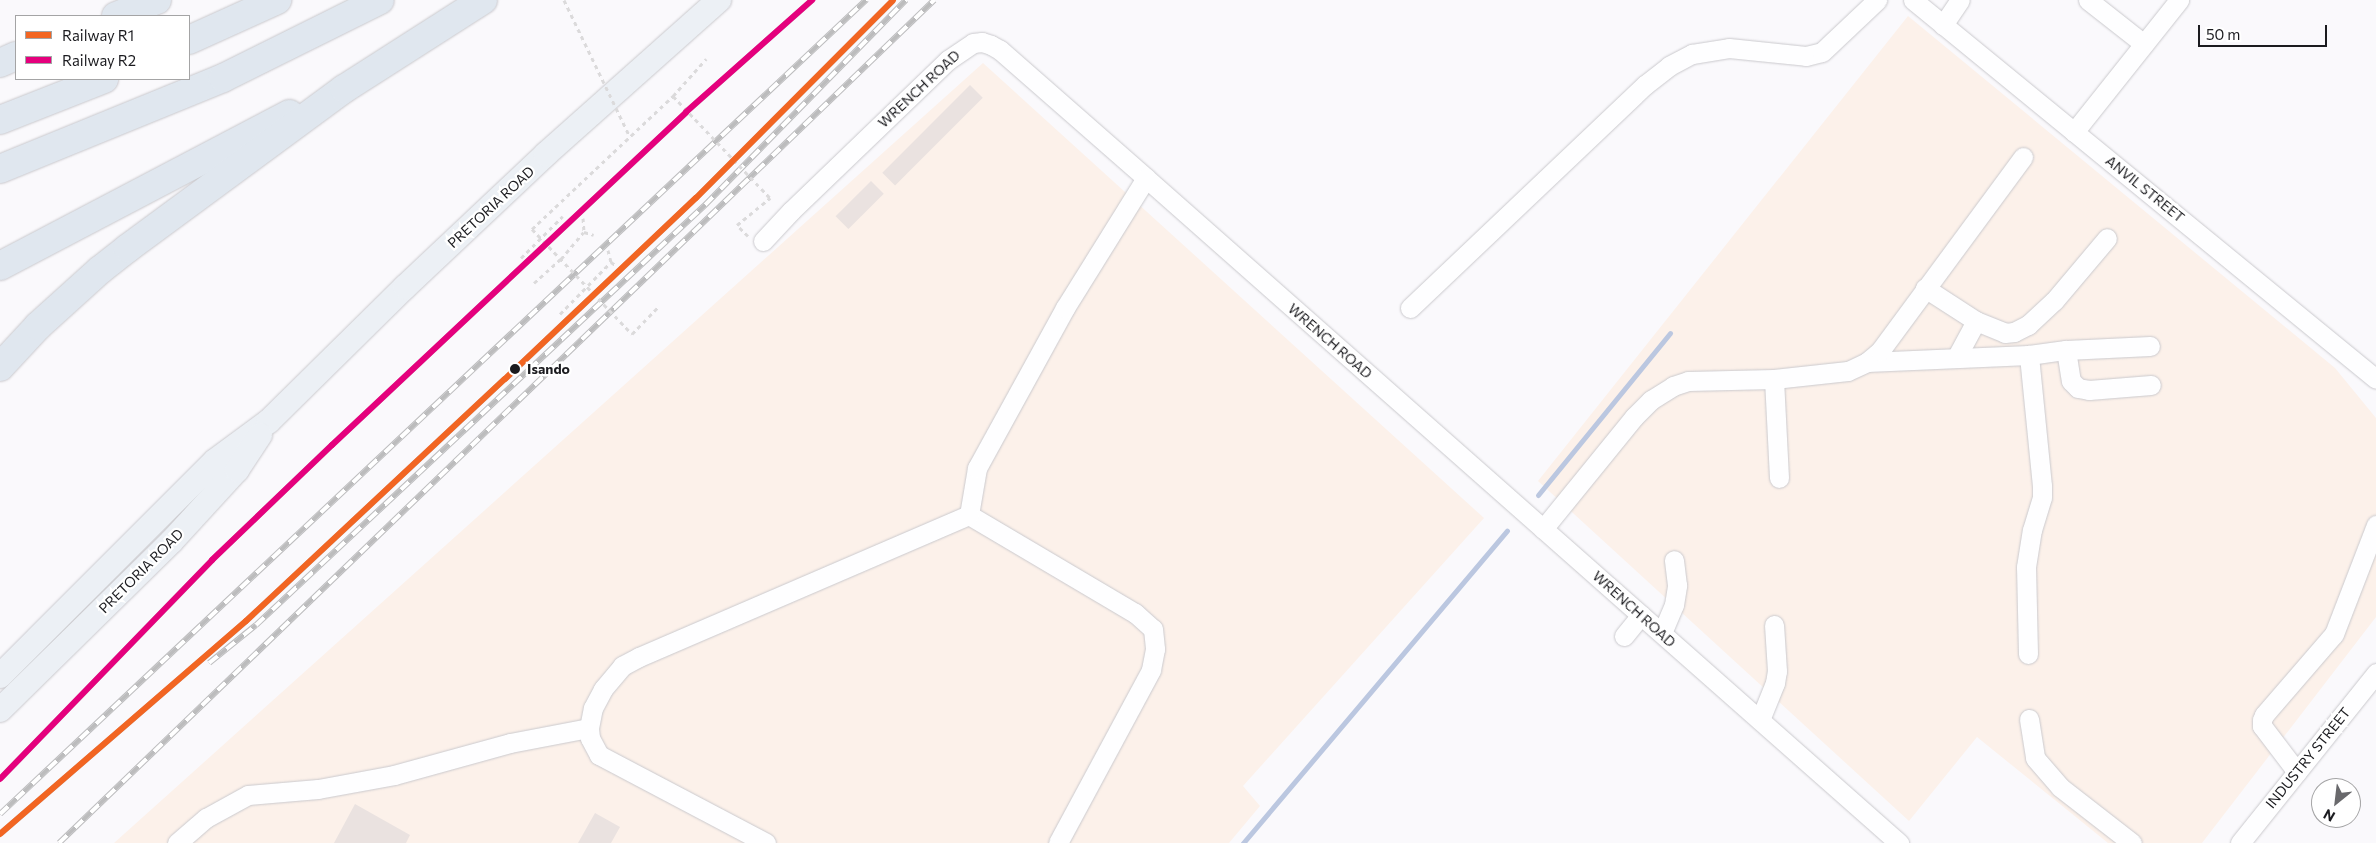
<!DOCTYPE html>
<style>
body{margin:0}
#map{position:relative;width:2376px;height:843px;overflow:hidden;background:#faf9fc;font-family:Commissioner,sans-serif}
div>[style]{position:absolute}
.industrial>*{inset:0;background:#fcf1ea}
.stream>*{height:5px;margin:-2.5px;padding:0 2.5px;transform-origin:2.5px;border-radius:2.5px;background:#bbc7e0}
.building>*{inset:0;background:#eae2e0;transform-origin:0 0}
.path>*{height:3px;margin-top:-1.5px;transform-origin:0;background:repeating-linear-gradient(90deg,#dbdadb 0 4px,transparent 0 8px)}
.roads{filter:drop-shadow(0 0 1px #cac9cd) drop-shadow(0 0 1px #cac9cd)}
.minor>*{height:19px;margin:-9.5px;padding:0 9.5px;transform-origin:9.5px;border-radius:9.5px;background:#fefeff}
.major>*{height:24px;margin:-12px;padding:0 12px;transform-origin:12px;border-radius:12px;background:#ecf0f5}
.highway>*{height:28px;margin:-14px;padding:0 14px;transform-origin:14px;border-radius:14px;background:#e0e7ef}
.rail>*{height:5.5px;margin-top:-2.75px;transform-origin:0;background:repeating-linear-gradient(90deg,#fff 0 11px,#bcbcbd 0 22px);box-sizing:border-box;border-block:1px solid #bcbcbd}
.path-bridge>*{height:3px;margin-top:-1.5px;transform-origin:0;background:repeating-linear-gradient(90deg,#dbdadb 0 4px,transparent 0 8px)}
.rail-1>*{height:6px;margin:-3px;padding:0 3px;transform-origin:3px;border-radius:3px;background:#f26522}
.rail-2>*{height:6px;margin:-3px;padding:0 3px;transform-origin:3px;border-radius:3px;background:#e5007d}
.dots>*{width:14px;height:14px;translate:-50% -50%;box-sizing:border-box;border:2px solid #fff;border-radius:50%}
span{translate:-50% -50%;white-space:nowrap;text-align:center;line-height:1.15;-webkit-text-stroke:4.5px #fff;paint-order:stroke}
.street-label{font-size:14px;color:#1b1b1f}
.stop-label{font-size:14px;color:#1b1b1f;font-weight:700}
.left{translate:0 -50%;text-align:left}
.legend{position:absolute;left:15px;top:15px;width:175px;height:65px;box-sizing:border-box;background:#fff;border:1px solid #a4a4a5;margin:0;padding:6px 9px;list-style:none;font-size:15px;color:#1b1b1f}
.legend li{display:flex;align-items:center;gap:10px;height:25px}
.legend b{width:25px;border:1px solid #a4a4a5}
.north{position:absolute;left:2311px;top:778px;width:50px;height:50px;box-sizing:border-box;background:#fff;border:1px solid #a4a4a5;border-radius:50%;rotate:209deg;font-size:14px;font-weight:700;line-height:20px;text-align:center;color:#1b1b1f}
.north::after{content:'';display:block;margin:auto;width:18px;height:22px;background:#69696c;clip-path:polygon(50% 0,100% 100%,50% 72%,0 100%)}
.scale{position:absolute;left:2198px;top:25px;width:129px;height:22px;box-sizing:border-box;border:2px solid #1b1b1f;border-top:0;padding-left:6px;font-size:15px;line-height:18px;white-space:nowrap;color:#1b1b1f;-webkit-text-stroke:4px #fff;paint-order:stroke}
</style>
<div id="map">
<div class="industrial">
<i style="clip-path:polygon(1908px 16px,2335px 368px,2376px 418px,2376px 617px,2202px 843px,2108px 843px,1977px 737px,1909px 821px,1538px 481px)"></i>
<i style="clip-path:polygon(983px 63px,1484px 518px,1243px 786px,1260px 806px,1229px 843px,114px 843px)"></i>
</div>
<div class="stream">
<i style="left:1538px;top:495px;width:209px;rotate:-50.8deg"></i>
<i style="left:1243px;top:843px;width:409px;rotate:-49.8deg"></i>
</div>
<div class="building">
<i style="left:970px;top:85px;width:18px;height:124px;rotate:45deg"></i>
<i style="left:871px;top:181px;width:18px;height:50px;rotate:45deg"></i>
<i style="clip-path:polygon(355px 804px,410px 835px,406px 843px,334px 843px)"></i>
<i style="clip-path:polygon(595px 813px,620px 827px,611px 843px,578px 843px)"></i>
</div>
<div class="path">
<i style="left:583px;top:218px;width:14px;rotate:86deg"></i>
<i style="left:584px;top:232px;width:10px;rotate:17deg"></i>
<i style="left:532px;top:229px;width:194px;rotate:-43.3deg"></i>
<i style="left:673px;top:96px;width:50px;rotate:-48.3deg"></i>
<i style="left:748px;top:236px;width:16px;rotate:-135deg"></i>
<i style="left:737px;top:225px;width:43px;rotate:-39.3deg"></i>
<i style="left:608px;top:250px;width:12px;rotate:76deg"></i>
<i style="left:611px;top:262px;width:7px;rotate:34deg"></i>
<i style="left:521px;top:258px;width:59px;rotate:-45deg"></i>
<i style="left:534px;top:283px;width:36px;rotate:-42deg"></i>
<i style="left:561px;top:259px;width:35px;rotate:-50deg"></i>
<i style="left:560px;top:314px;width:73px;rotate:-45.6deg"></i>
<i style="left:632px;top:334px;width:40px;rotate:-46deg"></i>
</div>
<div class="roads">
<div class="minor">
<i style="left:1913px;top:0;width:598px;rotate:39.3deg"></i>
<i style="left:2088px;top:0;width:71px;rotate:38.2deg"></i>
<i style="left:1943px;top:25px;width:30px;rotate:-56deg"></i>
<i style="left:2074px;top:132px;width:169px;rotate:-51.5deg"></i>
<i style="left:763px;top:241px;width:41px;rotate:-47deg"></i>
<i style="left:791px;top:211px;width:218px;rotate:-43.9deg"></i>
<i style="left:948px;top:60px;width:30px;rotate:-34deg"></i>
<i style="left:973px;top:43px;width:9px;rotate:-6deg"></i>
<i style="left:982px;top:42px;width:9px;rotate:18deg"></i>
<i style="left:991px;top:45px;width:10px;rotate:29deg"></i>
<i style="left:1000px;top:50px;width:194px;rotate:41.2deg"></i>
<i style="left:1146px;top:178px;width:1005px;rotate:41.45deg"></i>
<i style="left:1925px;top:288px;width:61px;rotate:32.9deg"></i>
<i style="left:1976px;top:321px;width:42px;rotate:118.4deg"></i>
<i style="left:1410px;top:308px;width:324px;rotate:-43.5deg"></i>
<i style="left:1645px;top:85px;width:31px;rotate:-38deg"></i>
<i style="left:1669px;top:66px;width:26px;rotate:-28deg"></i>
<i style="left:1692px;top:54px;width:37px;rotate:-9deg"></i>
<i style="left:1729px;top:48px;width:77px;rotate:5.9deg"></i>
<i style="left:1806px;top:56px;width:16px;rotate:-14deg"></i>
<i style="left:1822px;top:52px;width:76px;rotate:-43.4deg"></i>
<i style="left:1976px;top:321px;width:31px;rotate:22deg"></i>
<i style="left:2005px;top:333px;width:9px;rotate:-6deg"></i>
<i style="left:2014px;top:332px;width:16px;rotate:-27deg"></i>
<i style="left:2028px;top:325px;width:35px;rotate:-43deg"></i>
<i style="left:2054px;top:301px;width:82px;rotate:-49.9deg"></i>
<i style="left:2066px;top:350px;width:84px;rotate:-2.7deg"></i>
<i style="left:1867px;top:362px;width:162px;rotate:-2.5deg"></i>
<i style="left:2029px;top:355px;width:37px;rotate:-8deg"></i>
<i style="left:2066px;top:350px;width:31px;rotate:81deg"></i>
<i style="left:2071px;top:381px;width:10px;rotate:45deg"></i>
<i style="left:2078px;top:388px;width:11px;rotate:10deg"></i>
<i style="left:2089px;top:390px;width:62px;rotate:-4.6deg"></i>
<i style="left:1774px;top:379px;width:99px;rotate:87.1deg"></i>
<i style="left:969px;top:515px;width:193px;rotate:30.6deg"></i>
<i style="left:1135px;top:613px;width:24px;rotate:42deg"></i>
<i style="left:1153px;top:629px;width:20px;rotate:84deg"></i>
<i style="left:1155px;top:649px;width:21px;rotate:101deg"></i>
<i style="left:1151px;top:670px;width:196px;rotate:118.3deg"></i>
<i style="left:969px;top:515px;width:48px;rotate:-80.3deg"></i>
<i style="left:977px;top:468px;width:183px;rotate:-61.2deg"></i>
<i style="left:1065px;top:308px;width:153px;rotate:-58.1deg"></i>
<i style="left:1543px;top:529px;width:144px;rotate:-50.9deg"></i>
<i style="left:1634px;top:417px;width:24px;rotate:-45deg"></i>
<i style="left:1651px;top:400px;width:26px;rotate:-32deg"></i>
<i style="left:1673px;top:386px;width:16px;rotate:-18deg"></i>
<i style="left:1688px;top:381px;width:86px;rotate:-1.3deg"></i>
<i style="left:1774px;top:379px;width:74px;rotate:-6.2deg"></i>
<i style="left:1848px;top:371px;width:21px;rotate:-25deg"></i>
<i style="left:1867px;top:362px;width:17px;rotate:-40deg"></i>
<i style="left:1880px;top:351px;width:241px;rotate:-53.6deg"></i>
<i style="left:1662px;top:633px;width:30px;rotate:-67deg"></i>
<i style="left:1674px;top:605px;width:20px;rotate:-81deg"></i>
<i style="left:1677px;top:585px;width:25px;rotate:-97deg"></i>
<i style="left:1624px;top:636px;width:27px;rotate:-51deg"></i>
<i style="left:2028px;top:654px;width:87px;rotate:-91.3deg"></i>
<i style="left:2026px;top:567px;width:37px;rotate:-81deg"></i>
<i style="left:2032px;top:530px;width:34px;rotate:-73deg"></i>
<i style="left:2042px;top:497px;width:11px;rotate:-90deg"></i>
<i style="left:2042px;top:486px;width:132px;rotate:-95.7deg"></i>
<i style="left:2029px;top:719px;width:39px;rotate:81deg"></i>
<i style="left:2035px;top:758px;width:38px;rotate:49deg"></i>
<i style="left:2060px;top:787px;width:91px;rotate:37.9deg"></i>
<i style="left:1760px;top:720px;width:40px;rotate:-68deg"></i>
<i style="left:1775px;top:683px;width:12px;rotate:-81deg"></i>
<i style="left:1777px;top:671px;width:46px;rotate:-93.7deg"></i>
<i style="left:2297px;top:772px;width:58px;rotate:-127.3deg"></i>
<i style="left:2262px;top:726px;width:6px;rotate:-90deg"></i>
<i style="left:2262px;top:720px;width:5px;rotate:-68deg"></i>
<i style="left:2264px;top:715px;width:107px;rotate:-49.2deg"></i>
<i style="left:2334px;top:634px;width:117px;rotate:-68.9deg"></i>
<i style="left:177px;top:843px;width:38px;rotate:-41deg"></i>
<i style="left:206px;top:818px;width:48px;rotate:-28.7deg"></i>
<i style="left:248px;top:795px;width:70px;rotate:-4.9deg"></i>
<i style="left:318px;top:789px;width:77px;rotate:-10.4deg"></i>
<i style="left:394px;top:775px;width:120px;rotate:-15.4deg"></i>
<i style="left:510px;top:743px;width:80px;rotate:-10.8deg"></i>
<i style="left:766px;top:843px;width:189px;rotate:-152.2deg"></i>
<i style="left:599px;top:755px;width:19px;rotate:-118deg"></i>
<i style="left:590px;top:738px;width:10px;rotate:-96deg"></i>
<i style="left:589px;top:728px;width:20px;rotate:-79deg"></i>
<i style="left:593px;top:708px;width:21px;rotate:-62deg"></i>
<i style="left:603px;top:689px;width:30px;rotate:-50deg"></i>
<i style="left:622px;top:666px;width:19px;rotate:-28deg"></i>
<i style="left:639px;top:657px;width:359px;rotate:-23.3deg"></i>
<i style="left:2240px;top:843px;width:218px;rotate:-51.3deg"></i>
</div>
<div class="major">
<i style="left:0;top:676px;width:304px;rotate:-45deg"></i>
<i style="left:215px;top:461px;width:67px;rotate:-36.5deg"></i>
<i style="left:269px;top:421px;width:191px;rotate:-44.6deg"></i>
<i style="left:405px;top:287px;width:194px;rotate:-43.3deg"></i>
<i style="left:546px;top:154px;width:232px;rotate:-41.7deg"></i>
<i style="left:0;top:710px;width:240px;rotate:-44.5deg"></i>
<i style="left:171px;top:542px;width:98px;rotate:-47.5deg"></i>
<i style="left:237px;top:470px;width:42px;rotate:-56.7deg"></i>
</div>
<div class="highway">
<i style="left:116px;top:16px;width:44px;rotate:-21.3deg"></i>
<i style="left:189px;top:40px;width:97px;rotate:-24.4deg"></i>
<i style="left:0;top:63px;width:17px;rotate:-24deg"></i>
<i style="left:0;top:120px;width:112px;rotate:-21.5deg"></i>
<i style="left:0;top:169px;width:241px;rotate:-22.2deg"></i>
<i style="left:223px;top:78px;width:175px;rotate:-26.4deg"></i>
<i style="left:0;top:266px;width:327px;rotate:-27.7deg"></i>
<i style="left:0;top:367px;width:56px;rotate:-47.2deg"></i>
<i style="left:38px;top:326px;width:84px;rotate:-42.1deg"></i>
<i style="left:100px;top:270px;width:36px;rotate:-38deg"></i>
<i style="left:128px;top:248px;width:268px;rotate:-36.4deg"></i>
<i style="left:344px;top:89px;width:165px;rotate:-32.6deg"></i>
</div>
</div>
<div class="rail">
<i style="left:209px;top:663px;width:60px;rotate:-39deg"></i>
<i style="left:256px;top:625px;width:615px;rotate:-43.09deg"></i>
<i style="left:705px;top:205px;width:287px;rotate:-45.6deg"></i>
<i style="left:0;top:779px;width:305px;rotate:-45.9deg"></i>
<i style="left:212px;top:560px;width:166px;rotate:-43.8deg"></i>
<i style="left:332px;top:445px;width:486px;rotate:-43.2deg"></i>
<i style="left:686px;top:112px;width:169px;rotate:-41.6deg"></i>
<i style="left:0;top:814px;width:1189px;rotate:-43.23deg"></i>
<i style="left:0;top:834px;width:325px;rotate:-40.9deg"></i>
<i style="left:246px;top:621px;width:354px;rotate:-43.1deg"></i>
<i style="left:505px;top:379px;width:263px;rotate:-43.5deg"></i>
<i style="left:696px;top:198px;width:279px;rotate:-45.1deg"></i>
<i style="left:59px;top:843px;width:1215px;rotate:-43.93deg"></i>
</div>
<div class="path-bridge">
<i style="left:564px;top:0;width:152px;rotate:64.3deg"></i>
<i style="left:673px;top:96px;width:141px;rotate:46.4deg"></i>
<i style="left:532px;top:229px;width:145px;rotate:46.4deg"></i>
</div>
<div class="rail-1">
<i style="left:0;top:834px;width:325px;rotate:-40.9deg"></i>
<i style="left:246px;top:621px;width:354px;rotate:-43.1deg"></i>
<i style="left:505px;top:379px;width:263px;rotate:-43.5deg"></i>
<i style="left:696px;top:198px;width:279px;rotate:-45.1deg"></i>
</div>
<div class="rail-2">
<i style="left:0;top:779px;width:305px;rotate:-45.9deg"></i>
<i style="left:212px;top:560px;width:166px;rotate:-43.8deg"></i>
<i style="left:332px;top:445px;width:486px;rotate:-43.2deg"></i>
<i style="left:686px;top:112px;width:169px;rotate:-41.6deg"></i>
</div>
<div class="dots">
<i style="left:515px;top:369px;background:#1b1b1f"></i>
</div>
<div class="street-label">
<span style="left:919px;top:89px;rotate:-43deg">WRENCH ROAD</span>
<span style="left:2145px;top:189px;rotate:39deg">ANVIL STREET</span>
<span style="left:491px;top:207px;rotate:-43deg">PRETORIA ROAD</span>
<span style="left:1330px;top:341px;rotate:41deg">WRENCH ROAD</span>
<span style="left:141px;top:571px;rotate:-45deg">PRETORIA ROAD</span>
<span style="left:1634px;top:609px;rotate:42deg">WRENCH ROAD</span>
<span style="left:2308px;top:758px;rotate:-51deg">INDUSTRY STREET</span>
</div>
<div class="stop-label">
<span class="left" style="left:527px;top:369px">Isando</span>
</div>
<ul class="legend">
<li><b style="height:6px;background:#f26522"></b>Railway R1</li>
<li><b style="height:6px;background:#e5007d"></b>Railway R2</li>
</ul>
<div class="north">N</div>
<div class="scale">50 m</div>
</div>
